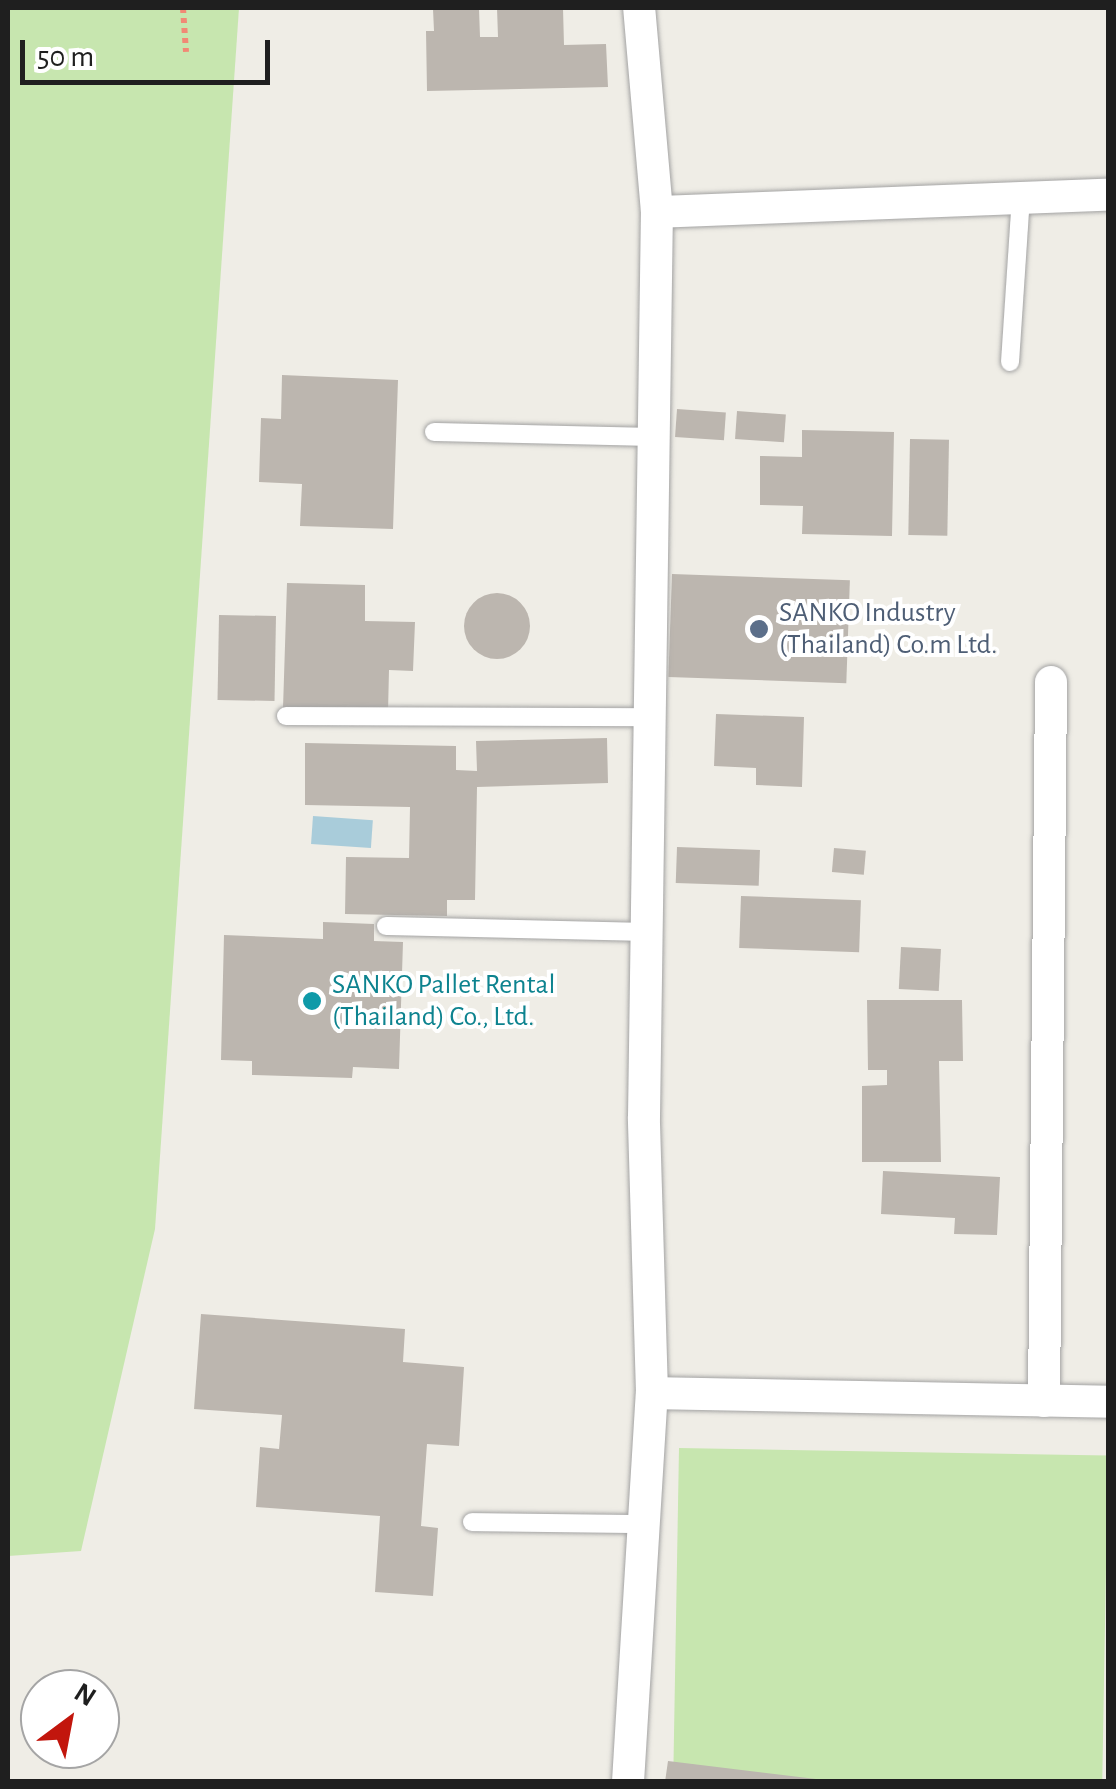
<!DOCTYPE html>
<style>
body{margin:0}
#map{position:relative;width:1116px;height:1789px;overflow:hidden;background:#efede6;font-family:"Alegreya Sans",sans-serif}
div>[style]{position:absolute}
.grass>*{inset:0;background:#c7e6af;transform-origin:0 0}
.water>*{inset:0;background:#a9ccda;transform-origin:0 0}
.building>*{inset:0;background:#bcb6af;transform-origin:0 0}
.round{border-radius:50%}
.path>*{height:6px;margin-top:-3px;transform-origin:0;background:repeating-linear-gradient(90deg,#f18975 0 5px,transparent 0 10px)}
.roads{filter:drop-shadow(0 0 2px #a3a3a3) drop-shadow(0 0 2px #a3a3a3)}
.lane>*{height:18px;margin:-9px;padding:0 9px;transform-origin:9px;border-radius:9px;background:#fff}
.street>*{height:32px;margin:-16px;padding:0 16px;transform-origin:16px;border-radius:16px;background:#fff}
.dots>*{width:28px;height:28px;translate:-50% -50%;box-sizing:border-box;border:5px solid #fff;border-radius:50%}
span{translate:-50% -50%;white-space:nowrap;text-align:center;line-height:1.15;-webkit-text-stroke:8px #fff;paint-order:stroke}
.service-label{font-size:28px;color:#4e5e75}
.left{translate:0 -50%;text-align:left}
.culture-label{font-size:28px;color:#0d838f}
.frame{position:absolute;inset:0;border:10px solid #1f1f1f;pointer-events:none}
.north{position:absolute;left:20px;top:1669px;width:100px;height:100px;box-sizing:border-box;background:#fff;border:2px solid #a5a5a5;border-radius:50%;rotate:32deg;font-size:28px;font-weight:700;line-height:40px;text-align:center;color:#1f1f1f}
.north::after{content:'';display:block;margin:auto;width:35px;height:45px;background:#c2160d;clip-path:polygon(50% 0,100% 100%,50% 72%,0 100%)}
.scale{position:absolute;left:20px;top:40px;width:250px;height:45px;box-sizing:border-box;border:5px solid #1f1f1f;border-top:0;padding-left:12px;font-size:30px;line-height:35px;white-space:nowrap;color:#1f1f1f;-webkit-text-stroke:8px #fff;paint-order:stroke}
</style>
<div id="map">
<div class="grass">
<i style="clip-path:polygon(8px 8px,239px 8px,155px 1229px,81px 1551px,8px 1556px)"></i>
<i style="left:679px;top:1448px;width:429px;height:335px;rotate:1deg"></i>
</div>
<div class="water">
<i style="left:313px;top:816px;width:60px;height:28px;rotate:4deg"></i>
</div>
<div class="building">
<i style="clip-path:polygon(479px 8px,480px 37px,498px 37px,497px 8px,563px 8px,564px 45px,606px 44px,608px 87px,427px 91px,426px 31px,434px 31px,433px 9px)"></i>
<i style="clip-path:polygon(282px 375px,398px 380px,393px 529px,300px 526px,302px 484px,259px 482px,261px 418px,281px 419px)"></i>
<i style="left:677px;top:409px;width:49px;height:28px;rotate:4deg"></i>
<i style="left:737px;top:411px;width:49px;height:28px;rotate:4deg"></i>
<i style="clip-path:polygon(802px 430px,894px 432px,892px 536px,802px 534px,803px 506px,760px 505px,760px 456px,802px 457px)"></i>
<i style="left:910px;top:439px;width:39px;height:96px;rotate:1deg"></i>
<i style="left:672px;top:574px;width:178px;height:103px;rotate:2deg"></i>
<i style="clip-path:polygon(287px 583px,365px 585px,365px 621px,415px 622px,413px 671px,389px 670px,388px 712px,283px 708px)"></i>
<i class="round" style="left:464px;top:593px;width:66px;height:66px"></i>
<i style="left:219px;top:615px;width:57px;height:85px;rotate:1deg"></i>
<i style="clip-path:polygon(716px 714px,804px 717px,802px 787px,756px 785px,756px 768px,714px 766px)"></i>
<i style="clip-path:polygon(607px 738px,608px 783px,477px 787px,475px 900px,447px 900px,447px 916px,345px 914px,346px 857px,409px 858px,410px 807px,305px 805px,305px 743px,456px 746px,456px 770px,477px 771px,476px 741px)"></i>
<i style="left:677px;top:847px;width:83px;height:36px;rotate:2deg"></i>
<i style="left:834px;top:848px;width:32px;height:24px;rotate:5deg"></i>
<i style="left:741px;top:896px;width:120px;height:52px;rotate:2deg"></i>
<i style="clip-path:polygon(323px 922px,374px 924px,374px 941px,403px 942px,399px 1069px,353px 1067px,352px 1078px,252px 1075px,252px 1061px,221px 1060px,224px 935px,323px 939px)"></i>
<i style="left:901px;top:947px;width:40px;height:42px;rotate:3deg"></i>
<i style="clip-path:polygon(867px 1000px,962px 1000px,963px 1061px,939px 1061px,941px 1162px,862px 1162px,862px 1086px,887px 1085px,887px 1070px,868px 1070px)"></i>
<i style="clip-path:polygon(883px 1171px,1000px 1177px,997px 1235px,954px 1234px,955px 1218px,881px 1214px)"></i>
<i style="clip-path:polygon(201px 1314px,405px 1329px,403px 1362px,464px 1367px,459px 1446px,427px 1444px,421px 1526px,438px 1528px,433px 1596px,375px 1592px,380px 1516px,256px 1507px,260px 1447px,279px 1449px,282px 1415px,194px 1409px)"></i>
<i style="clip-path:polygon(668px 1761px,816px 1779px,816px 1782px,665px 1782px)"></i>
</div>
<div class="path">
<i style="left:183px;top:8px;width:44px;rotate:86.1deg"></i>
</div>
<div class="roads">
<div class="lane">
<i style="left:1010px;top:362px;width:164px;rotate:-86.2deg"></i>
<i style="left:434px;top:432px;width:221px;rotate:1.3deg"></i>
<i style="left:286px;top:716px;width:365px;rotate:0.2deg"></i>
<i style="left:386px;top:926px;width:263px;rotate:1.3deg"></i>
<i style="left:472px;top:1522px;width:172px;rotate:0.7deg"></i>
</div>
<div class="street">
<i style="left:657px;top:212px;width:451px;rotate:-2.2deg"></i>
<i style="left:652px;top:1393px;width:456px;rotate:1.1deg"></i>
<i style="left:1044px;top:1401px;width:719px;rotate:-89.44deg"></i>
<i style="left:628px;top:1782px;width:390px;rotate:-86.5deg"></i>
<i style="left:652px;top:1393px;width:276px;rotate:-91.7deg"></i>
<i style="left:644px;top:1117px;width:905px;rotate:-89.18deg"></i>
<i style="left:657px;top:212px;width:205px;rotate:-95deg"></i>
</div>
</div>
<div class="dots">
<i style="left:759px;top:629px;background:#5c6f8a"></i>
<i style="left:312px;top:1001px;background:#0f9aa8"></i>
</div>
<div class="service-label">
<span class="left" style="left:779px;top:629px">SANKO Industry<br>(Thailand) Co.m Ltd.</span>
</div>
<div class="culture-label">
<span class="left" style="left:332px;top:1001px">SANKO Pallet Rental<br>(Thailand) Co., Ltd.</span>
</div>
<div class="frame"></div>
<div class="north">N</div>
<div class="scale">50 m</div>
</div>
